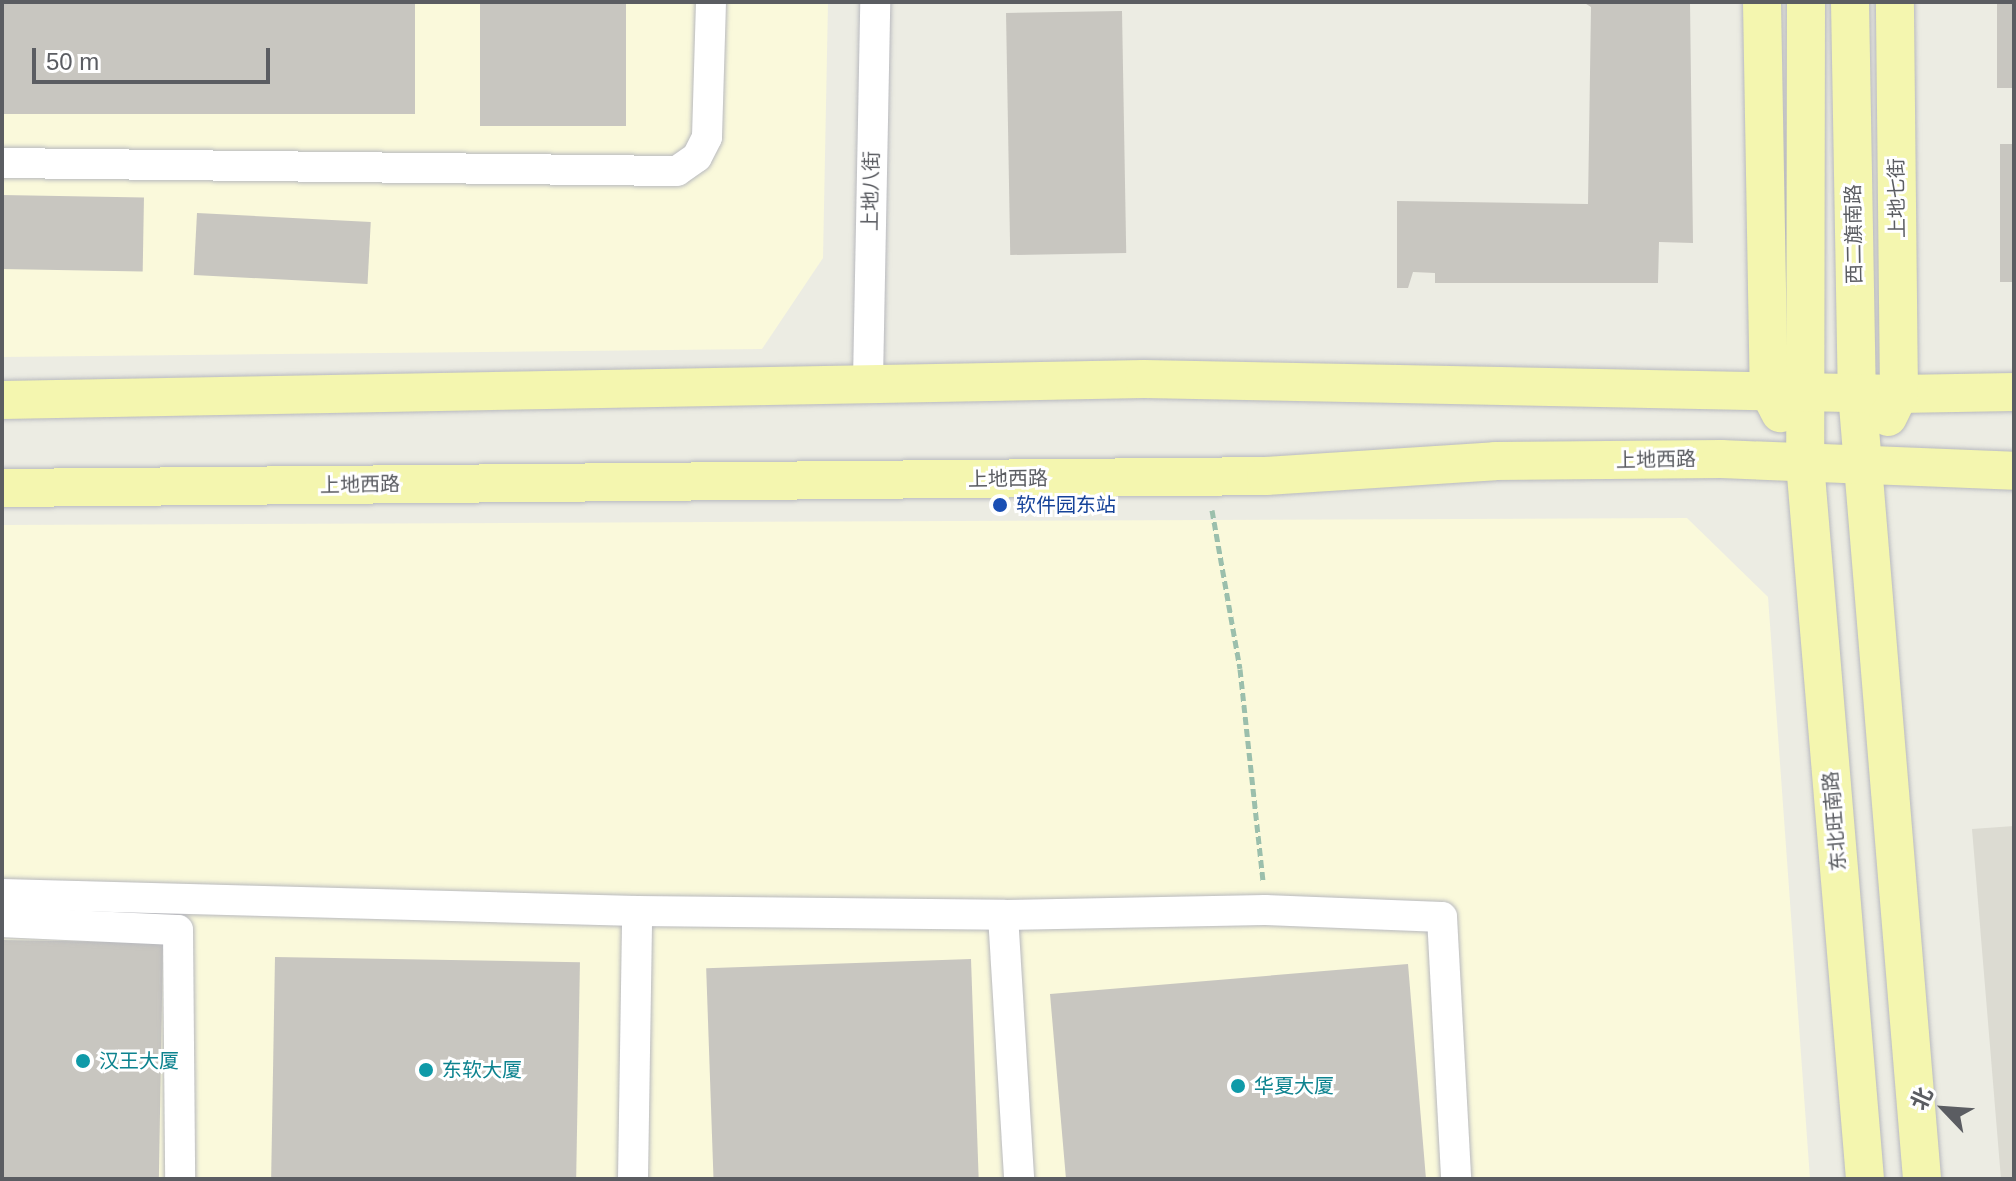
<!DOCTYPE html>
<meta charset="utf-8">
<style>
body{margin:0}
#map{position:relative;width:2016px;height:1181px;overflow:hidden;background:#ecece3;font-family:Helvetica,"Noto Sans SC",sans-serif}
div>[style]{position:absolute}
.commercial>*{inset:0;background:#faf9db}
.education>*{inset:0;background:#dcdbd2}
.building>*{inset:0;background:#c8c6c0;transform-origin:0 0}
.path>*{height:5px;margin-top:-2.5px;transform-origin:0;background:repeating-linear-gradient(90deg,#9bbfac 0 8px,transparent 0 12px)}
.roads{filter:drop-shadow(0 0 2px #b8b9be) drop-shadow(0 0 2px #b8b9be)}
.minor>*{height:30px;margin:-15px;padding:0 15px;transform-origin:15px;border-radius:15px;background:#fff}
.major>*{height:38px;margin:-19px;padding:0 19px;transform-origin:19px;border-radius:19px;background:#f4f6af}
.dots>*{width:22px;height:22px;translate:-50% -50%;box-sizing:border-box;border:4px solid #fff;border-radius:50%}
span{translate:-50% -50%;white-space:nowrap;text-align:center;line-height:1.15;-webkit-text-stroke:6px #fff;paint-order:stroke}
.street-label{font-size:20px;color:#5b5d62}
.transit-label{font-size:20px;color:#164399}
.left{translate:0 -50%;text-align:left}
.culture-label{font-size:20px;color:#0d838f}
.frame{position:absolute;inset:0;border:4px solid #5b5d62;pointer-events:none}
.north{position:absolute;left:1904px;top:1069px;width:80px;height:80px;-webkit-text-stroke:6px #fff;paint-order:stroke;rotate:295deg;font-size:22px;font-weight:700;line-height:32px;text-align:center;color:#5b5d62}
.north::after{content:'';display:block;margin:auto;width:28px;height:36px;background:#5b5d62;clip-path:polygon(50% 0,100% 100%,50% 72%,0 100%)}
.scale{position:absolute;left:32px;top:48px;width:238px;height:36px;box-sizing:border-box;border:4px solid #5b5d62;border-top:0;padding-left:10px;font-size:24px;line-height:28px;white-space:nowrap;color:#5b5d62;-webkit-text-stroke:6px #fff;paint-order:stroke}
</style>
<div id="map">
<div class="commercial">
<i style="clip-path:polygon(2px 2px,828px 2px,823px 258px,762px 349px,2px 357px)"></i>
<i style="clip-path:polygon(1687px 518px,1768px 597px,1810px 1179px,2px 1179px,2px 525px)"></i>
</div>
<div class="education">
<i style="clip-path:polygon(2014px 826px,2014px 1179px,2001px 1179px,1972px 829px)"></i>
</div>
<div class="building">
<i style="left:2px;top:2px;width:413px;height:112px"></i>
<i style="left:480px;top:2px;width:146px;height:124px"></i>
<i style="clip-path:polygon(1583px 2px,1690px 2px,1693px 243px,1659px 242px,1658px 283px,1435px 283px,1435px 273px,1413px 272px,1408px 288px,1397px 288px,1397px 201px,1588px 204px,1591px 7px)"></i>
<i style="left:1997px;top:2px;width:17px;height:86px"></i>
<i style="left:1122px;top:11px;width:242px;height:116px;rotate:89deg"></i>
<i style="left:2000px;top:144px;width:14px;height:138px"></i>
<i style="left:2px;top:195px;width:142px;height:74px;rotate:1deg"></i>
<i style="left:197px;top:213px;width:174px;height:62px;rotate:3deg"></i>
<i style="left:2px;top:940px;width:161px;height:239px;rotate:1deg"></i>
<i style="left:275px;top:957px;width:305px;height:222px;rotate:1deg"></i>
<i style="left:971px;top:959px;width:220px;height:265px;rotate:88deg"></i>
<i style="clip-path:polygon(1408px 964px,1426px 1179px,1066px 1179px,1050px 994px)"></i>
</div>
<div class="path">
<i style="left:1212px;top:510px;width:161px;rotate:80deg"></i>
<i style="left:1240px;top:669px;width:213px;rotate:83.8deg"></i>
</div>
<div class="roads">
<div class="minor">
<i style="left:2px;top:163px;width:675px;rotate:0.68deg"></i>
<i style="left:677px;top:171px;width:24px;rotate:-35deg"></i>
<i style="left:697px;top:157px;width:22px;rotate:-63deg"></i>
<i style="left:707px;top:137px;width:135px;rotate:-88.3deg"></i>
<i style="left:868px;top:381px;width:379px;rotate:-88.9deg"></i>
<i style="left:2px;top:894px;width:635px;rotate:1.53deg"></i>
<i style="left:637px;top:911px;width:366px;rotate:0.6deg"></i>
<i style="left:1003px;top:915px;width:262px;rotate:-1.1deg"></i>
<i style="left:1265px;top:910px;width:177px;rotate:2.3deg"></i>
<i style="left:1442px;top:917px;width:262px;rotate:86.9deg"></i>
<i style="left:1003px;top:915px;width:264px;rotate:86.5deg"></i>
<i style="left:2px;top:922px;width:176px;rotate:2.6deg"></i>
<i style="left:178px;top:930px;width:249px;rotate:89.5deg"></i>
<i style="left:633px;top:1179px;width:268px;rotate:-89.1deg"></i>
</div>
<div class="major">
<i style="left:1762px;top:2px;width:389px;rotate:89deg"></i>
<i style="left:1769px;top:391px;width:25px;rotate:63deg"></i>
<i style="left:1806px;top:2px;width:461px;rotate:90.1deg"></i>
<i style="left:1805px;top:463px;width:719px;rotate:85.21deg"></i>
<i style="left:1850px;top:2px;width:391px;rotate:89deg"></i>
<i style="left:1857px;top:393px;width:789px;rotate:85.27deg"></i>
<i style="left:2px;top:400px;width:1142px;rotate:-1.05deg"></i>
<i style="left:1144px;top:379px;width:755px;rotate:1.14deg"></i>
<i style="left:1899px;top:394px;width:115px;rotate:-1deg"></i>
<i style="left:1888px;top:417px;width:25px;rotate:-64deg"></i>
<i style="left:1899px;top:394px;width:392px;rotate:-90.6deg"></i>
<i style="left:2px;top:488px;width:1264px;rotate:-0.54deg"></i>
<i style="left:1266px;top:476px;width:229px;rotate:-3.7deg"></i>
<i style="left:1495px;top:461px;width:226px;rotate:-0.5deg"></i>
<i style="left:1721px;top:459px;width:293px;rotate:2.3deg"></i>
</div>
</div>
<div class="dots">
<i style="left:1000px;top:505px;background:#1a4fb4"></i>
<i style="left:83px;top:1061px;background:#0f9aa8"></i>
<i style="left:426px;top:1070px;background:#0f9aa8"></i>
<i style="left:1238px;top:1086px;background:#0f9aa8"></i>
</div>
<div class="street-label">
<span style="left:871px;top:191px;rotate:-89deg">上地八街</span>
<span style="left:1897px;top:198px;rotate:-91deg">上地七街</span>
<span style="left:1854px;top:234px;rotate:-91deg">西二旗南路</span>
<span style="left:1656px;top:460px;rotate:-1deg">上地西路</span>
<span style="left:1008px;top:479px;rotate:-1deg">上地西路</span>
<span style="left:360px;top:485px;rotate:-1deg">上地西路</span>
<span style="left:1835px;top:821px;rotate:-95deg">东北旺南路</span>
</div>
<div class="transit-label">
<span class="left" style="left:1016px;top:505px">软件园东站</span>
</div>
<div class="culture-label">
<span class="left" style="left:99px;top:1061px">汉王大厦</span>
<span class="left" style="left:442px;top:1070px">东软大厦</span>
<span class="left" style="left:1254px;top:1086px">华夏大厦</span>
</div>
<div class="frame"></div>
<div class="north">北</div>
<div class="scale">50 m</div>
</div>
